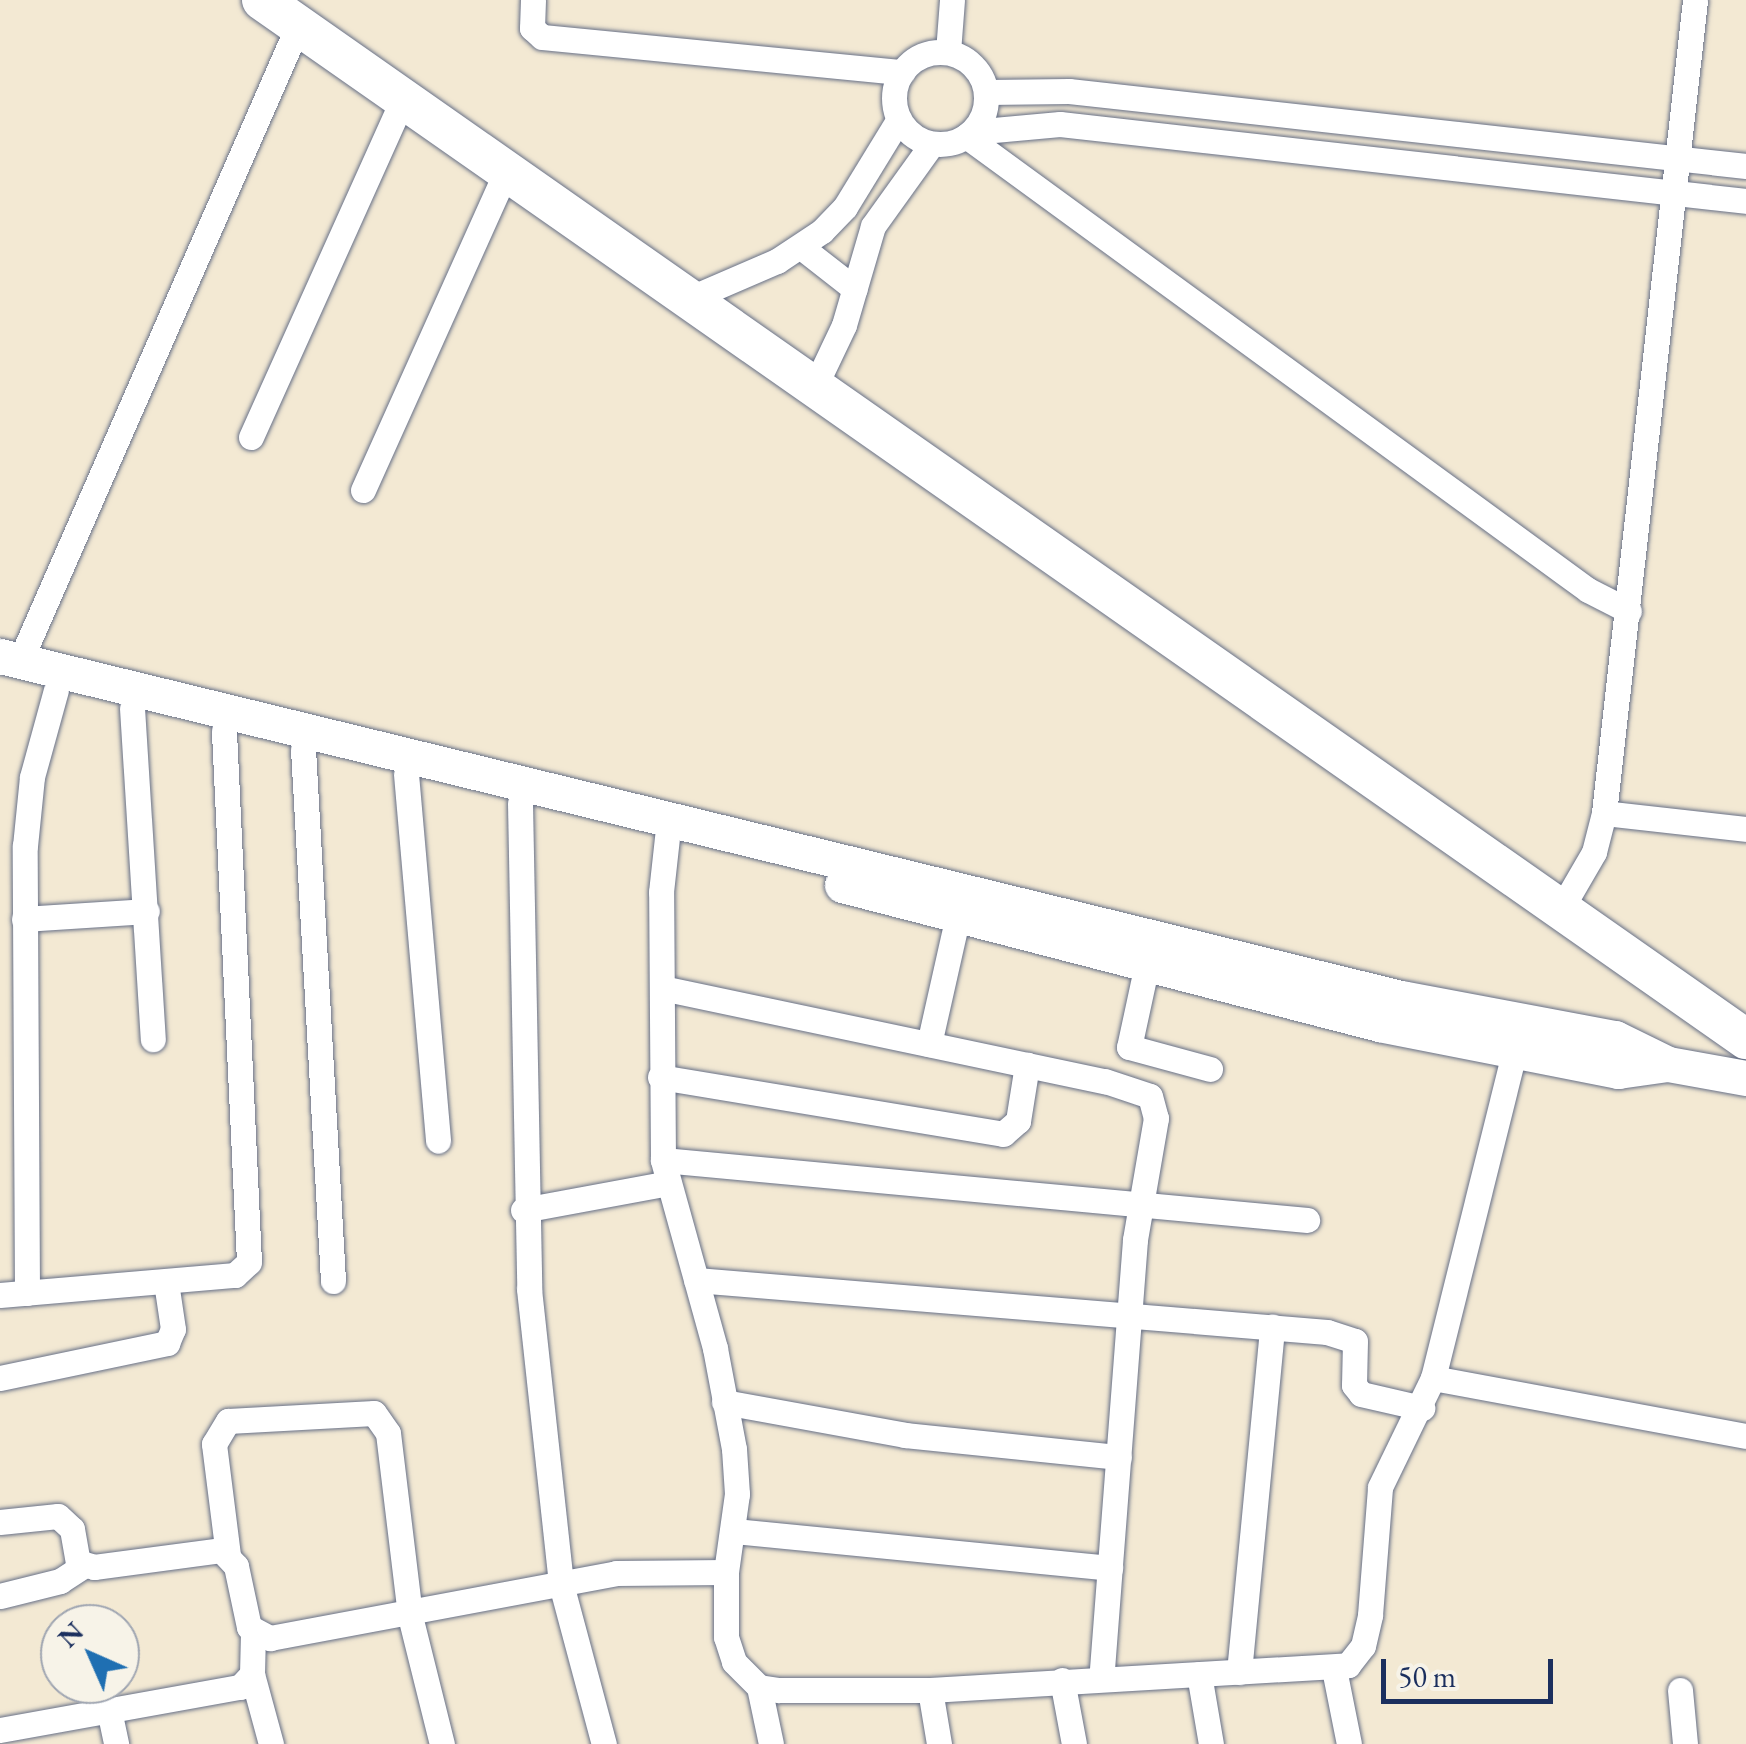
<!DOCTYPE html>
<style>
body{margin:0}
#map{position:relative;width:1746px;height:1744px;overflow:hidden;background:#f3e9d3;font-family:"EB Garamond",serif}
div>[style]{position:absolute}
.roads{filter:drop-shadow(0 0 2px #677087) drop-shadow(0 0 2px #677087)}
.street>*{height:25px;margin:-12.5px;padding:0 12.5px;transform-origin:12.5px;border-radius:12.5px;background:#fff}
.street>.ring{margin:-12.5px;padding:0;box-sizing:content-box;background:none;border:25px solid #fff;border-radius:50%}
.secondary>*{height:35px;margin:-17.5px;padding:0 17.5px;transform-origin:17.5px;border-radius:17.5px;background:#fff}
.primary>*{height:40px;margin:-20px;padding:0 20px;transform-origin:20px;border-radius:20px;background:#fff}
span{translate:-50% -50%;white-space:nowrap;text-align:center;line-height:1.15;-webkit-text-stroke:10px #f7f3e8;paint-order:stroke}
.north{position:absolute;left:40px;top:1604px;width:100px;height:100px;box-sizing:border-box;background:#f7f3e8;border:2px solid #9fa5b1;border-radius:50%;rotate:315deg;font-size:28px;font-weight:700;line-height:40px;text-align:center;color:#1b2f5e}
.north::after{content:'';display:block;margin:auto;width:35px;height:45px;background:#1f6fb2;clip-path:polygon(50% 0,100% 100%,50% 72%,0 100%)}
.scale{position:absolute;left:1381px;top:1659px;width:172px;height:45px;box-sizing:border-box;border:5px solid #1b2f5e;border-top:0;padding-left:12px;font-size:30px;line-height:35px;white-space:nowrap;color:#1b2f5e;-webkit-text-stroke:8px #f7f3e8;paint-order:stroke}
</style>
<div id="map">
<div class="roads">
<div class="street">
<i style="left:533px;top:0;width:28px;rotate:92deg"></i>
<i style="left:532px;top:28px;width:13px;rotate:42deg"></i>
<i style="left:542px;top:37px;width:362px;rotate:5.6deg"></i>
<i class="ring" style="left:894px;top:52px;width:67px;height:67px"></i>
<i style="left:948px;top:52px;width:52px;rotate:-85.6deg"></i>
<i style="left:987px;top:92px;width:82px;rotate:-0.7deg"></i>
<i style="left:1069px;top:91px;width:681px;rotate:6.32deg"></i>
<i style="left:972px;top:132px;width:88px;rotate:-5.2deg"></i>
<i style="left:1060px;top:124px;width:690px;rotate:6.4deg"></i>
<i style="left:966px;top:136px;width:770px;rotate:36.13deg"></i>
<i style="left:1588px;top:590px;width:46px;rotate:27.1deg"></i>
<i style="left:801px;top:247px;width:68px;rotate:37.9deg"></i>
<i style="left:691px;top:298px;width:94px;rotate:-23.3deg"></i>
<i style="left:777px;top:261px;width:54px;rotate:-33.7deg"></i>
<i style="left:822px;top:231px;width:33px;rotate:-46deg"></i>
<i style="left:845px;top:207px;width:103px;rotate:-58.5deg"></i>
<i style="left:816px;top:384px;width:65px;rotate:-64.6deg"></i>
<i style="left:844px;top:325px;width:103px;rotate:-73.7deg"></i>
<i style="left:873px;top:226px;width:101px;rotate:-54.3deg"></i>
<i style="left:251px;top:437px;width:371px;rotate:-65.8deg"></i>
<i style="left:363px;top:490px;width:351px;rotate:-65.8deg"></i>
<i style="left:20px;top:661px;width:693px;rotate:-66.36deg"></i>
<i style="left:132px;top:708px;width:332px;rotate:86.4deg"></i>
<i style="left:303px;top:749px;width:533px;rotate:86.77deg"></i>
<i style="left:406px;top:774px;width:368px;rotate:85deg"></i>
<i style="left:520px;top:803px;width:486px;rotate:88.9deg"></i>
<i style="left:529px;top:1289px;width:297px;rotate:83.8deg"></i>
<i style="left:561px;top:1584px;width:166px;rotate:75deg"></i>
<i style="left:1604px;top:813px;width:143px;rotate:6.4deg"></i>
<i style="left:1561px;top:909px;width:66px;rotate:-59.9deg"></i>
<i style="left:1594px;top:852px;width:40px;rotate:-75.6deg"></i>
<i style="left:1604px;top:813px;width:818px;rotate:-83.61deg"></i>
<i style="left:24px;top:919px;width:123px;rotate:-3.7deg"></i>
<i style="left:1147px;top:964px;width:85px;rotate:102.2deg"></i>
<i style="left:1129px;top:1047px;width:84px;rotate:15.2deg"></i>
<i style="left:662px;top:988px;width:453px;rotate:11.9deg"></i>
<i style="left:1105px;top:1081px;width:47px;rotate:18.4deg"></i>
<i style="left:1150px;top:1096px;width:23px;rotate:75deg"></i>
<i style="left:1156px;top:1118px;width:124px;rotate:99.8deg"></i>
<i style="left:1135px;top:1240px;width:438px;rotate:94.4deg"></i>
<i style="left:929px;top:1044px;width:132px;rotate:-77.3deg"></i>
<i style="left:660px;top:1077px;width:348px;rotate:9.4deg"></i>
<i style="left:1003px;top:1134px;width:20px;rotate:-41deg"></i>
<i style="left:1018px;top:1121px;width:57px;rotate:-80.9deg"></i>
<i style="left:663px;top:1160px;width:647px;rotate:5.32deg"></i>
<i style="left:523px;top:1210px;width:147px;rotate:-10.5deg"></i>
<i style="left:696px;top:1280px;width:633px;rotate:4.71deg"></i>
<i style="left:1327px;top:1332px;width:29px;rotate:18deg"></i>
<i style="left:1355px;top:1341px;width:44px;rotate:91.3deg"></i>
<i style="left:1354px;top:1385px;width:11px;rotate:52deg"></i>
<i style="left:1361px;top:1394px;width:63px;rotate:12.9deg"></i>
<i style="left:27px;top:1293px;width:447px;rotate:-90.3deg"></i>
<i style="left:25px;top:846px;width:69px;rotate:-84.2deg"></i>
<i style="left:32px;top:777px;width:90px;rotate:-74.6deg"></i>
<i style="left:0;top:1295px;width:236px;rotate:-4.9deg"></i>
<i style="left:235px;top:1275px;width:19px;rotate:-43deg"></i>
<i style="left:249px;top:1262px;width:532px;rotate:-92.7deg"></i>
<i style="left:0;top:1378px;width:171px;rotate:-11.8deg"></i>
<i style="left:167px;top:1343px;width:15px;rotate:-67deg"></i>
<i style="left:173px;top:1329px;width:48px;rotate:-98.5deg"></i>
<i style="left:1433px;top:1378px;width:318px;rotate:10.5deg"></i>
<i style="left:724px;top:1402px;width:184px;rotate:10.3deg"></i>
<i style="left:905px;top:1435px;width:215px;rotate:5.9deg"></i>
<i style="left:0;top:1522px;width:58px;rotate:-5.9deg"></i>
<i style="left:58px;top:1516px;width:19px;rotate:43deg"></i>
<i style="left:72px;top:1529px;width:34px;rotate:80deg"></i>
<i style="left:78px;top:1562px;width:17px;rotate:17deg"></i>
<i style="left:94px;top:1567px;width:128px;rotate:-7.6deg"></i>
<i style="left:221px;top:1550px;width:22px;rotate:47deg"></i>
<i style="left:236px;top:1566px;width:62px;rotate:78deg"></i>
<i style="left:249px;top:1627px;width:24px;rotate:28deg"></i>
<i style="left:270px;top:1638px;width:352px;rotate:-10.6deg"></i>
<i style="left:616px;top:1573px;width:110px;rotate:-0.5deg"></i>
<i style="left:726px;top:1572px;width:79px;rotate:-82deg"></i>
<i style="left:737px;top:1494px;width:45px;rotate:-93.8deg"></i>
<i style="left:734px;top:1449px;width:103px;rotate:-100.7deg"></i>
<i style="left:715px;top:1348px;width:195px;rotate:-105.5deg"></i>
<i style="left:663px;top:1160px;width:268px;rotate:-90.4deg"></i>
<i style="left:661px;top:892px;width:73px;rotate:-83.7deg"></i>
<i style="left:734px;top:1531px;width:378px;rotate:5.6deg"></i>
<i style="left:228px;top:1555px;width:112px;rotate:-97.2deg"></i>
<i style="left:214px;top:1444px;width:27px;rotate:-59deg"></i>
<i style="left:228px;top:1421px;width:146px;rotate:-3.1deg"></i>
<i style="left:374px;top:1413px;width:24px;rotate:55deg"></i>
<i style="left:388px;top:1433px;width:184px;rotate:83.1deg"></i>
<i style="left:410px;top:1616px;width:132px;rotate:76deg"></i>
<i style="left:726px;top:1572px;width:65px;rotate:90deg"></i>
<i style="left:726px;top:1637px;width:26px;rotate:72deg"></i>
<i style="left:734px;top:1662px;width:35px;rotate:45deg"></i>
<i style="left:759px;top:1687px;width:20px;rotate:9deg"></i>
<i style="left:779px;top:1690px;width:151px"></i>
<i style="left:930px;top:1690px;width:419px;rotate:-3.4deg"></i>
<i style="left:1348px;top:1665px;width:24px;rotate:-52deg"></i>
<i style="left:1363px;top:1646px;width:32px;rotate:-77deg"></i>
<i style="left:1370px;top:1615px;width:128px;rotate:-85.5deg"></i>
<i style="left:1380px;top:1487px;width:121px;rotate:-64.1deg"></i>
<i style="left:1433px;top:1378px;width:336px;rotate:-76deg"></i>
<i style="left:0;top:1596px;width:62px;rotate:-14deg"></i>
<i style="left:60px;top:1581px;width:27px;rotate:-33deg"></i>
<i style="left:1334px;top:1669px;width:76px;rotate:78.7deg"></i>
<i style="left:1239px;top:1672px;width:347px;rotate:-84.5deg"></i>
<i style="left:252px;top:1674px;width:73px;rotate:74.8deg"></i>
<i style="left:1199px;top:1674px;width:71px;rotate:80.3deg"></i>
<i style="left:1062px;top:1680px;width:65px;rotate:79.4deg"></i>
<i style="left:759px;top:1687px;width:58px;rotate:78.1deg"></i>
<i style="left:930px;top:1690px;width:55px;rotate:80.5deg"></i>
<i style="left:1680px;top:1690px;width:54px;rotate:84.7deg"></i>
<i style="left:109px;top:1710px;width:35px;rotate:78deg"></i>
<i style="left:0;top:1730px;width:244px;rotate:-10.2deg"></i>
<i style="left:240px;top:1687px;width:18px;rotate:-47deg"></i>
<i style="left:252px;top:1674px;width:42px;rotate:-88.6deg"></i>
</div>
<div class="secondary">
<i style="left:0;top:656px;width:1442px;rotate:13.72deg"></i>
<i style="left:1401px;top:998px;width:218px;rotate:10.6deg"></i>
<i style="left:1615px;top:1038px;width:59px;rotate:26.1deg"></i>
<i style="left:1668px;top:1064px;width:79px;rotate:10.2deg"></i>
<i style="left:842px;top:885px;width:555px;rotate:14.51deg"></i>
<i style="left:1379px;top:1024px;width:244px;rotate:11.1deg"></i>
<i style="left:1618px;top:1071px;width:50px;rotate:-8deg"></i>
</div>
<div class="primary">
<i style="left:262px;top:0;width:1812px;rotate:35deg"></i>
</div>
</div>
<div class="north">N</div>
<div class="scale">50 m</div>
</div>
